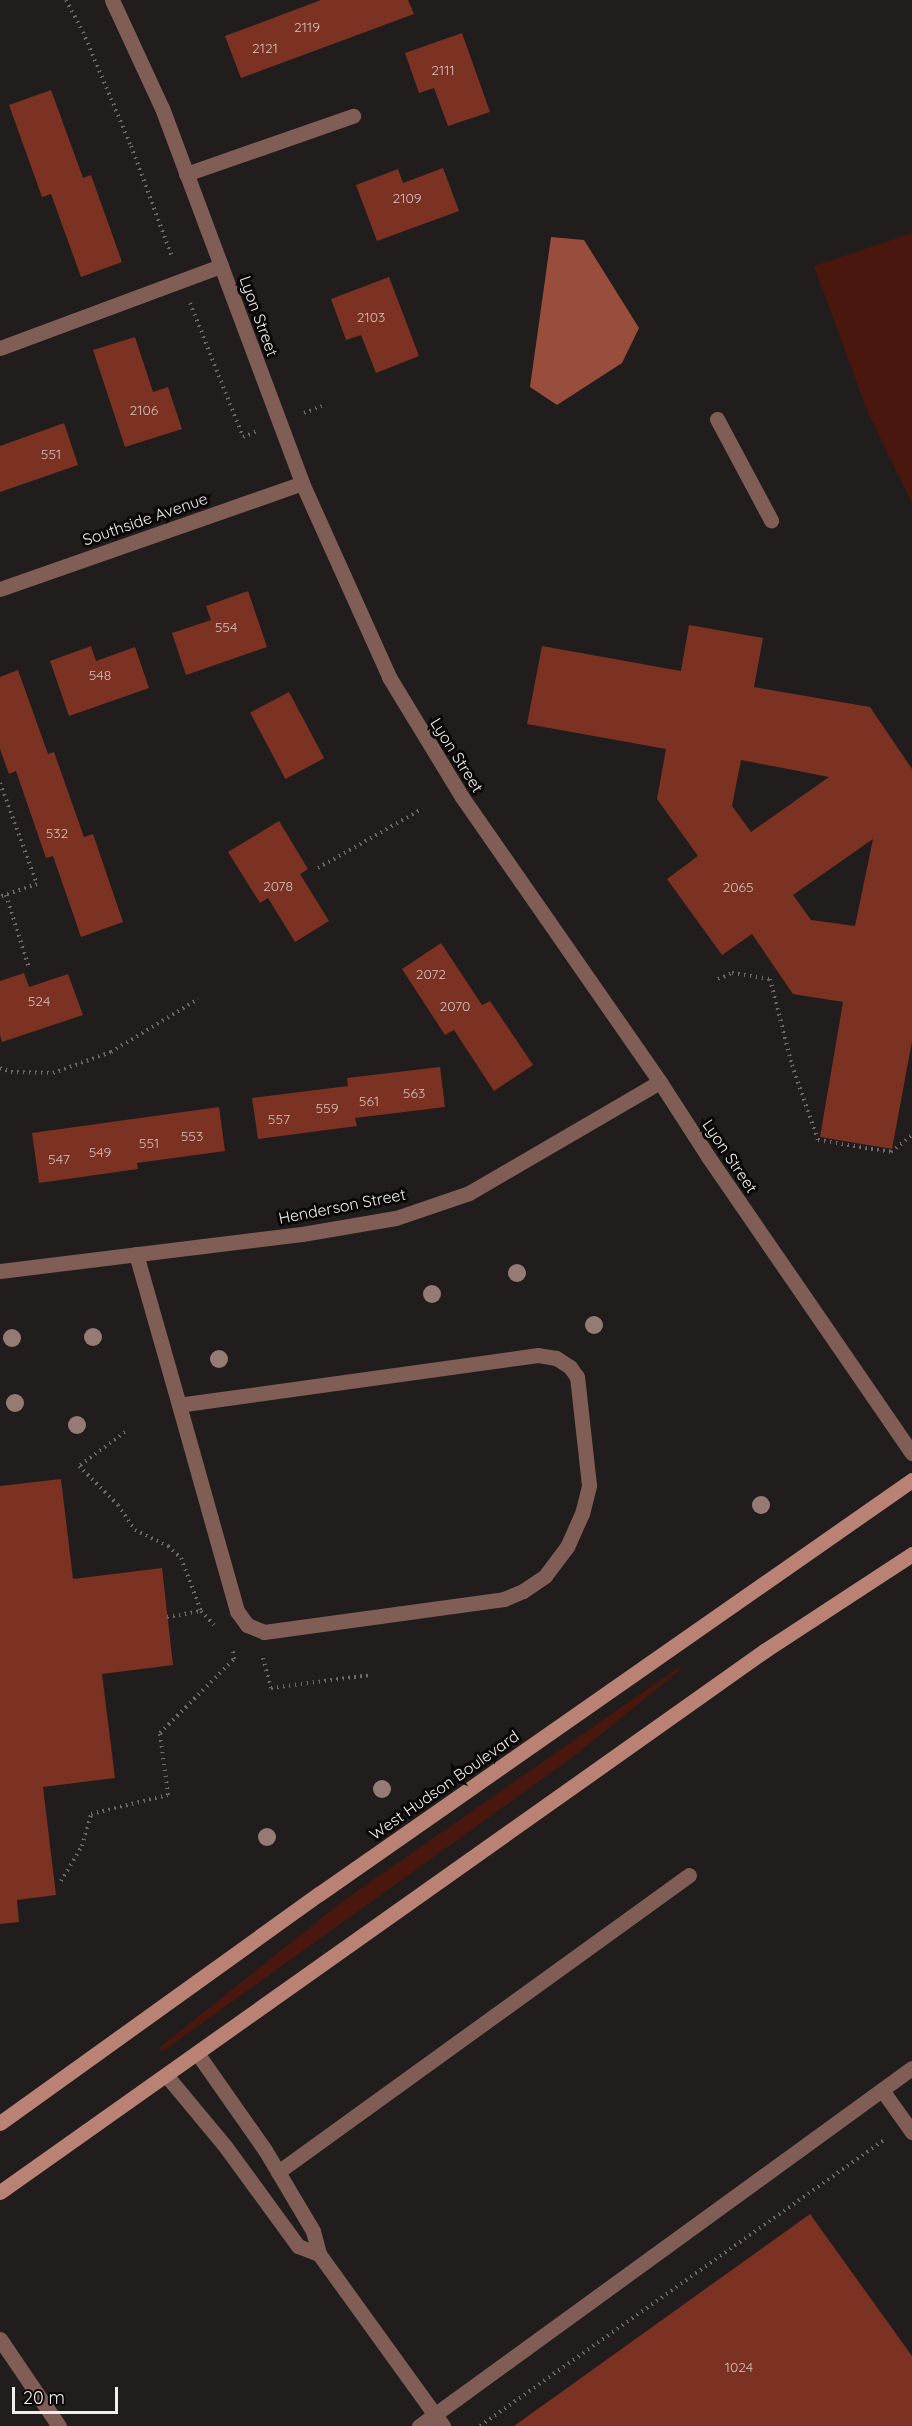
<!DOCTYPE html>
<style>
body{margin:0}
#map{position:relative;width:912px;height:2426px;overflow:hidden;background:#211d1c;font-family:Quicksand,sans-serif}
div>[style]{position:absolute}
.green>*{inset:0;background:#49170d}
.water>*{inset:0;background:#994d3d}
.building>*{inset:0;background:#7b3223;transform-origin:0 0}
.path>*{height:4px;margin-top:-2px;transform-origin:0;background:repeating-linear-gradient(90deg,#6c6968 0 1.5px,transparent 0 6px)}
.service>*{height:15px;margin:-7.5px;padding:0 7.5px;transform-origin:7.5px;border-radius:7.5px;background:#805e56}
.minor>*{height:15px;margin:-7.5px;padding:0 7.5px;transform-origin:7.5px;border-radius:7.5px;background:#805e56}
.secondary>*{height:15px;margin:-7.5px;padding:0 7.5px;transform-origin:7.5px;border-radius:7.5px;background:#b98275}
.trees>*{width:18px;height:18px;margin:-9px;border-radius:50%;background:#967b75}
span{translate:-50% -50%;white-space:nowrap;text-align:center;line-height:1.15;-webkit-text-stroke:6px #090807;paint-order:stroke}
.number-label{font-size:14px;color:#d3bfba}
.number-label span{-webkit-text-stroke-width:0}
.street-label{font-size:16px;color:#f0eeed}
.scale{position:absolute;left:12px;top:2387px;width:106px;height:27px;box-sizing:border-box;border:3px solid #f0eeed;border-top:0;padding-left:8px;font-size:18px;line-height:21px;white-space:nowrap;color:#f0eeed;-webkit-text-stroke:4px #090807;paint-order:stroke}
</style>
<div id="map">
<div class="green">
<i style="clip-path:polygon(912px 233px,912px 503px,868px 413px,814px 266px)"></i>
<i style="clip-path:polygon(679px 1667px,680px 1670px,573px 1757px,162px 2052px,159px 2048px,343px 1901px)"></i>
</div>
<div class="water">
<i style="clip-path:polygon(551px 237px,584px 240px,639px 328px,622px 363px,557px 405px,530px 387px)"></i>
</div>
<div class="building">
<i style="clip-path:polygon(321px 0,408px 0,414px 14px,241px 78px,225px 36px)"></i>
<i style="clip-path:polygon(462px 33px,490px 112px,448px 126px,434px 88px,419px 93px,405px 53px)"></i>
<i style="clip-path:polygon(51px 90px,83px 178px,91px 175px,122px 262px,81px 277px,51px 194px,42px 197px,9px 105px)"></i>
<i style="clip-path:polygon(443px 168px,459px 211px,377px 241px,356px 185px,398px 169px,403px 183px)"></i>
<i style="clip-path:polygon(389px 277px,419px 356px,376px 373px,361px 335px,346px 340px,331px 299px)"></i>
<i style="clip-path:polygon(135px 337px,153px 392px,168px 387px,182px 429px,125px 447px,93px 350px)"></i>
<i style="clip-path:polygon(64px 423px,78px 465px,0 492px,0 446px)"></i>
<i style="clip-path:polygon(248px 591px,267px 647px,186px 675px,172px 633px,211px 620px,206px 606px)"></i>
<i style="clip-path:polygon(evenodd,689px 625px,763px 638px,754px 687px,870px 707px,912px 769px,912px 1041px,892px 1149px,820px 1137px,843px 1002px,793px 994px,752px 934px,722px 955px,667px 879px,698px 856px,657px 799px,666px 749px,527px 724px,542px 646px,681px 671px,689px 625px,741px 760px,829px 777px,751px 832px,732px 806px,741px 760px,689px 625px,873px 839px,855px 926px,811px 920px,793px 895px,873px 839px)"></i>
<i style="clip-path:polygon(91px 646px,96px 661px,135px 647px,149px 688px,69px 716px,50px 661px)"></i>
<i style="clip-path:polygon(18px 670px,48px 754px,54px 752px,84px 837px,93px 834px,123px 922px,81px 937px,53px 856px,46px 858px,16px 771px,9px 774px,0 749px,0 677px)"></i>
<i style="left:289px;top:692px;width:75px;height:44px;rotate:62deg"></i>
<i style="clip-path:polygon(279px 821px,308px 869px,300px 874px,329px 921px,295px 942px,268px 898px,260px 903px,228px 852px)"></i>
<i style="clip-path:polygon(441px 943px,482px 1005px,490px 1001px,533px 1065px,494px 1091px,454px 1030px,445px 1035px,402px 969px)"></i>
<i style="clip-path:polygon(24px 973px,29px 987px,68px 974px,83px 1015px,2px 1042px,0 1035px,0 981px)"></i>
<i style="clip-path:polygon(440px 1067px,445px 1107px,355px 1118px,357px 1126px,258px 1139px,252px 1098px,348px 1086px,347px 1078px)"></i>
<i style="clip-path:polygon(219px 1107px,225px 1151px,137px 1163px,138px 1169px,39px 1183px,32px 1133px)"></i>
<i style="clip-path:polygon(61px 1479px,73px 1579px,162px 1568px,173px 1665px,102px 1674px,115px 1778px,43px 1787px,56px 1895px,17px 1900px,19px 1922px,0 1924px,0 1486px)"></i>
<i style="clip-path:polygon(810px 2214px,912px 2356px,912px 2426px,514px 2426px)"></i>
</div>
<div class="path">
<i style="left:66px;top:0;width:36px;rotate:62deg"></i>
<i style="left:83px;top:32px;width:124px;rotate:67.2deg"></i>
<i style="left:131px;top:146px;width:118px;rotate:69.7deg"></i>
<i style="left:190px;top:303px;width:144px;rotate:68.4deg"></i>
<i style="left:243px;top:437px;width:16px;rotate:-22deg"></i>
<i style="left:304px;top:413px;width:19px;rotate:-21deg"></i>
<i style="left:0;top:783px;width:108px;rotate:69.9deg"></i>
<i style="left:37px;top:884px;width:39px;rotate:161deg"></i>
<i style="left:318px;top:868px;width:120px;rotate:-29.6deg"></i>
<i style="left:6px;top:895px;width:77px;rotate:72.5deg"></i>
<i style="left:718px;top:979px;width:15px;rotate:-23deg"></i>
<i style="left:732px;top:973px;width:38px;rotate:9deg"></i>
<i style="left:770px;top:979px;width:89px;rotate:75.7deg"></i>
<i style="left:792px;top:1065px;width:79px;rotate:70.9deg"></i>
<i style="left:818px;top:1140px;width:74px;rotate:9.3deg"></i>
<i style="left:891px;top:1152px;width:27px;rotate:-39deg"></i>
<i style="left:0;top:1068px;width:12px;rotate:20deg"></i>
<i style="left:11px;top:1072px;width:42px;rotate:1.4deg"></i>
<i style="left:53px;top:1073px;width:62px;rotate:-19.9deg"></i>
<i style="left:111px;top:1052px;width:102px;rotate:-31.3deg"></i>
<i style="left:125px;top:1432px;width:57px;rotate:143.5deg"></i>
<i style="left:79px;top:1466px;width:55px;rotate:45deg"></i>
<i style="left:118px;top:1505px;width:30px;rotate:56deg"></i>
<i style="left:135px;top:1530px;width:37px;rotate:26deg"></i>
<i style="left:168px;top:1546px;width:18px;rotate:43deg"></i>
<i style="left:181px;top:1558px;width:57px;rotate:69.3deg"></i>
<i style="left:201px;top:1611px;width:19px;rotate:47deg"></i>
<i style="left:167px;top:1617px;width:35px;rotate:-10deg"></i>
<i style="left:263px;top:1658px;width:31px;rotate:75deg"></i>
<i style="left:271px;top:1688px;width:100px;rotate:-7.5deg"></i>
<i style="left:61px;top:1881px;width:41px;rotate:-59deg"></i>
<i style="left:82px;top:1846px;width:33px;rotate:-74deg"></i>
<i style="left:91px;top:1814px;width:79px;rotate:-13.9deg"></i>
<i style="left:168px;top:1795px;width:63px;rotate:-97.4deg"></i>
<i style="left:160px;top:1733px;width:105px;rotate:-45deg"></i>
<i style="left:234px;top:1659px;width:12px;rotate:-99deg"></i>
<i style="left:480px;top:2426px;width:497px;rotate:-35.3deg"></i>
</div>
<div class="service">
<i style="left:186px;top:174px;width:177px;rotate:-19.2deg"></i>
<i style="left:0;top:348px;width:236px;rotate:-20.4deg"></i>
<i style="left:717px;top:419px;width:115px;rotate:61.9deg"></i>
<i style="left:136px;top:1254px;width:157px;rotate:74.1deg"></i>
<i style="left:179px;top:1405px;width:118px;rotate:74.3deg"></i>
<i style="left:211px;top:1519px;width:96px;rotate:74.2deg"></i>
<i style="left:237px;top:1611px;width:17px;rotate:54deg"></i>
<i style="left:247px;top:1625px;width:18px;rotate:22deg"></i>
<i style="left:264px;top:1632px;width:242px;rotate:-7.8deg"></i>
<i style="left:504px;top:1599px;width:21px;rotate:-23deg"></i>
<i style="left:523px;top:1591px;width:27px;rotate:-34deg"></i>
<i style="left:545px;top:1576px;width:36px;rotate:-53deg"></i>
<i style="left:567px;top:1547px;width:36px;rotate:-66deg"></i>
<i style="left:582px;top:1514px;width:30px;rotate:-76deg"></i>
<i style="left:589px;top:1485px;width:109px;rotate:-96.3deg"></i>
<i style="left:577px;top:1377px;width:12px;rotate:-125deg"></i>
<i style="left:570px;top:1367px;width:17px;rotate:-147deg"></i>
<i style="left:556px;top:1358px;width:18px;rotate:-171deg"></i>
<i style="left:538px;top:1355px;width:362px;rotate:172.1deg"></i>
<i style="left:197px;top:2053px;width:118px;rotate:55deg"></i>
<i style="left:265px;top:2150px;width:94px;rotate:59.3deg"></i>
<i style="left:313px;top:2231px;width:24px;rotate:75deg"></i>
<i style="left:319px;top:2254px;width:212px;rotate:54.2deg"></i>
<i style="left:166px;top:2075px;width:92px;rotate:50.3deg"></i>
<i style="left:225px;top:2146px;width:124px;rotate:53.9deg"></i>
<i style="left:298px;top:2246px;width:22px;rotate:21deg"></i>
<i style="left:882px;top:2090px;width:52px;rotate:54.5deg"></i>
<i style="left:278px;top:2172px;width:507px;rotate:-35.85deg"></i>
<i style="left:0;top:2339px;width:105px;rotate:55.9deg"></i>
<i style="left:419px;top:2426px;width:609px;rotate:-35.99deg"></i>
</div>
<div class="minor">
<i style="left:112px;top:0;width:119px;rotate:65.2deg"></i>
<i style="left:162px;top:108px;width:400px;rotate:69.5deg"></i>
<i style="left:302px;top:483px;width:213px;rotate:65.8deg"></i>
<i style="left:389px;top:677px;width:140px;rotate:58.7deg"></i>
<i style="left:462px;top:797px;width:347px;rotate:55.2deg"></i>
<i style="left:660px;top:1082px;width:90px;rotate:57.2deg"></i>
<i style="left:709px;top:1158px;width:358px;rotate:55.5deg"></i>
<i style="left:0;top:589px;width:320px;rotate:-19.3deg"></i>
<i style="left:0;top:1271px;width:304px;rotate:-7deg"></i>
<i style="left:302px;top:1234px;width:95px;rotate:-9.7deg"></i>
<i style="left:396px;top:1218px;width:77px;rotate:-18.9deg"></i>
<i style="left:469px;top:1193px;width:221px;rotate:-30.2deg"></i>
</div>
<div class="secondary">
<i style="left:0;top:2123px;width:393px;rotate:-35.7deg"></i>
<i style="left:319px;top:1894px;width:723px;rotate:-34.92deg"></i>
<i style="left:0;top:2192px;width:936px;rotate:-35.3deg"></i>
<i style="left:764px;top:1651px;width:177px;rotate:-33.2deg"></i>
</div>
<div class="trees">
<i style="left:517px;top:1273px"></i>
<i style="left:432px;top:1294px"></i>
<i style="left:594px;top:1325px"></i>
<i style="left:93px;top:1337px"></i>
<i style="left:12px;top:1338px"></i>
<i style="left:219px;top:1359px"></i>
<i style="left:15px;top:1403px"></i>
<i style="left:77px;top:1425px"></i>
<i style="left:761px;top:1505px"></i>
<i style="left:382px;top:1789px"></i>
<i style="left:267px;top:1837px"></i>
</div>
<div class="number-label">
<span style="left:307px;top:27px">2119</span>
<span style="left:265px;top:48px">2121</span>
<span style="left:443px;top:70px">2111</span>
<span style="left:407px;top:198px">2109</span>
<span style="left:371px;top:317px">2103</span>
<span style="left:144px;top:410px">2106</span>
<span style="left:51px;top:454px">551</span>
<span style="left:226px;top:627px">554</span>
<span style="left:100px;top:675px">548</span>
<span style="left:57px;top:833px">532</span>
<span style="left:278px;top:886px">2078</span>
<span style="left:738px;top:887px">2065</span>
<span style="left:431px;top:974px">2072</span>
<span style="left:39px;top:1001px">524</span>
<span style="left:455px;top:1006px">2070</span>
<span style="left:414px;top:1093px">563</span>
<span style="left:369px;top:1101px">561</span>
<span style="left:327px;top:1108px">559</span>
<span style="left:279px;top:1119px">557</span>
<span style="left:192px;top:1136px">553</span>
<span style="left:149px;top:1143px">551</span>
<span style="left:100px;top:1152px">549</span>
<span style="left:59px;top:1159px">547</span>
<span style="left:739px;top:2367px">1024</span>
</div>
<div class="street-label">
<span style="left:259px;top:316px;rotate:70deg">Lyon Street</span>
<span style="left:145px;top:519px;rotate:-19deg">Southside Avenue</span>
<span style="left:457px;top:755px;rotate:58deg">Lyon Street</span>
<span style="left:730px;top:1156px;rotate:56deg">Lyon Street</span>
<span style="left:342px;top:1206px;rotate:-11deg">Henderson Street</span>
<span style="left:444px;top:1785px;rotate:-35deg">West Hudson Boulevard</span>
</div>
<div class="scale">20 m</div>
</div>
